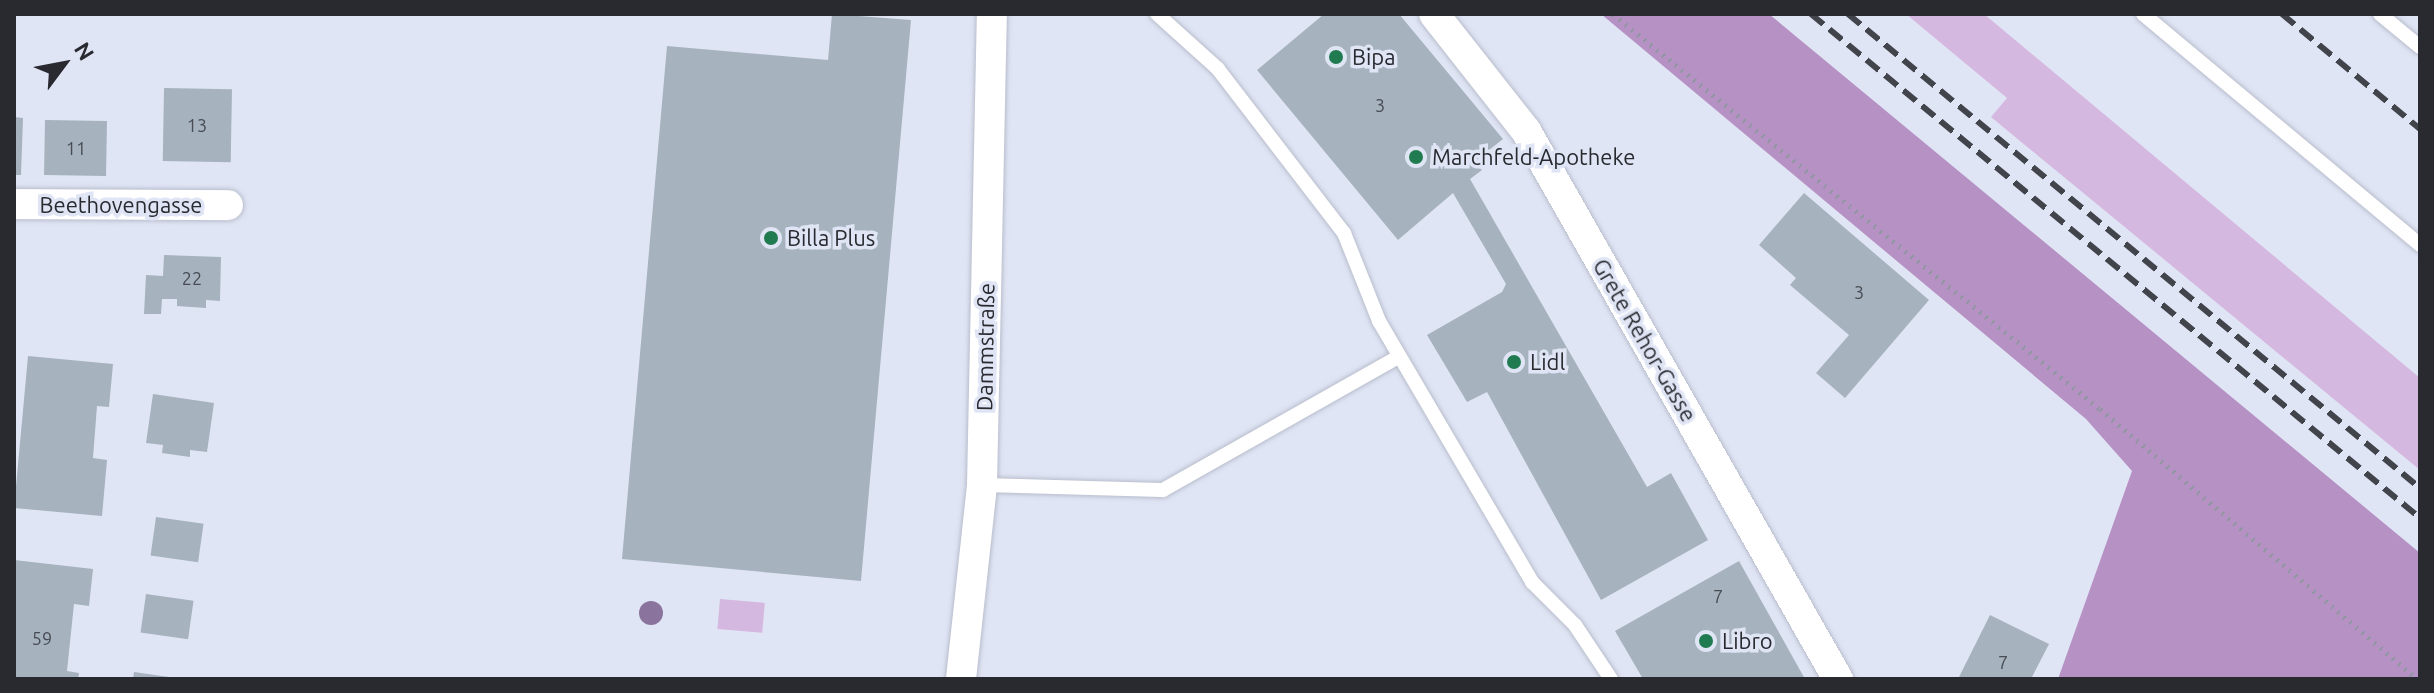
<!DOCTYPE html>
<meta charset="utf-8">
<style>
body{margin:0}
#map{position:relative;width:2434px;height:693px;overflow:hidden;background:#e0e5f5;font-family:Ubuntu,sans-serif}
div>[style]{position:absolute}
.green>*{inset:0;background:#d5b8e0;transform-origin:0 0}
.forest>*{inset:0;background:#b691c4}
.building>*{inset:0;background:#a6b2be;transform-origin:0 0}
.path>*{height:5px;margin-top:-2.5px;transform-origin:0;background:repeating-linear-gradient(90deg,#9296a2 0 2px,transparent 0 8px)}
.roads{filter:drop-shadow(0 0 2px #b8bdcc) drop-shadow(0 0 2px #b8bdcc)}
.service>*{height:14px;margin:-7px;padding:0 7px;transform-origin:7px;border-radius:7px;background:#fff}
.minor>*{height:30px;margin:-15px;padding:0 15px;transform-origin:15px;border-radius:15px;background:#fff}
.rail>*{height:6px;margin-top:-3px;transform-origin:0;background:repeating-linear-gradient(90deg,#42444c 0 16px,transparent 0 24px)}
.trees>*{width:24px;height:24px;margin:-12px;border-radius:50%;background:#8a739c}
.dots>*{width:22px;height:22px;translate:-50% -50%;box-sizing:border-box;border:4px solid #e0e5f5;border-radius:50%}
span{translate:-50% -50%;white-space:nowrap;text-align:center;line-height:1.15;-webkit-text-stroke:7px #e0e5f5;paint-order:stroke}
.number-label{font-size:18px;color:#484c54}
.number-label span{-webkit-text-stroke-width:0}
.poi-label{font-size:22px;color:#282a30}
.left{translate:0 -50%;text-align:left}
.street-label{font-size:22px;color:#282a30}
.frame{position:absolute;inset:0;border:16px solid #282a30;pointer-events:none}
.north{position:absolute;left:24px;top:24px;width:80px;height:80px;-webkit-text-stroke:6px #e0e5f5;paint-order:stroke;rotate:58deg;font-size:22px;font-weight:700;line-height:32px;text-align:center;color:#282a30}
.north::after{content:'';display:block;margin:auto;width:28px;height:36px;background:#282a30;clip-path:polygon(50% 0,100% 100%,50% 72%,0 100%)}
</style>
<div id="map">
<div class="green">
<i style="clip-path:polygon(1906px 14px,1984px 14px,2420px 378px,2420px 470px,1991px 117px,2007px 98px)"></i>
<i style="left:720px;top:599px;width:45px;height:30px;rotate:5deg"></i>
</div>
<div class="forest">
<i style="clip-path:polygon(1601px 14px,1769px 14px,2420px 553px,2420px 679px,2058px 679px,2132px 471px,2086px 419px)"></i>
</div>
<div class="building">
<i style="clip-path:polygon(832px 14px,911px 20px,861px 581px,622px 559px,667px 46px,828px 60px)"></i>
<i style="clip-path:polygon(1324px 14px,1399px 14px,1503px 139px,1474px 162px,1482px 170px,1470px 179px,1647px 487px,1671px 473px,1708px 540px,1601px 600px,1487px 392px,1467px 402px,1427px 335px,1502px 292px,1506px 284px,1453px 193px,1398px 240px,1257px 70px)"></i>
<i style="left:164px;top:88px;width:68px;height:73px;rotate:1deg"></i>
<i style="clip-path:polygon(14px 117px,23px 118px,21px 175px,14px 175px)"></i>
<i style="left:45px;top:120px;width:62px;height:55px;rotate:1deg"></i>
<i style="clip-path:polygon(1804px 193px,1929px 300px,1845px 398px,1816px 373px,1849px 335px,1790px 285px,1796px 278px,1759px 245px)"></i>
<i style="clip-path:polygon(164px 255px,221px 257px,220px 301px,206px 300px,206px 308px,177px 306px,177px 299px,162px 299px,161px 314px,144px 314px,146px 275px,163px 276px)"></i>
<i style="clip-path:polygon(28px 356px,113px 364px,109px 407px,97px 406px,93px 458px,107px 460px,102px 516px,14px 508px)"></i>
<i style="clip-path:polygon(153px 394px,214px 403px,207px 452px,190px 450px,190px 457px,162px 453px,163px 445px,146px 443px)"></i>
<i style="left:156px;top:517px;width:48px;height:39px;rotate:8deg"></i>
<i style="clip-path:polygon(14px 560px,93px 569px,89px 606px,74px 604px,67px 671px,79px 673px,78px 679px,14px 679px)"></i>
<i style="clip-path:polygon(1739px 561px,1805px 679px,1643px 679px,1615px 631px)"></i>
<i style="left:146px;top:594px;width:48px;height:39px;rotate:8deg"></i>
<i style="clip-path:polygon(1990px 615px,2049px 644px,2031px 679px,1958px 679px)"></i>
<i style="clip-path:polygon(134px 672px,169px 677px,169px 679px,133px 679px)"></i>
</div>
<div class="path">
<i style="left:1613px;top:14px;width:627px;rotate:39.05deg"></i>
<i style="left:2100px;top:409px;width:416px;rotate:40.4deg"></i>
</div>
<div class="roads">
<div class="service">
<i style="left:1157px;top:14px;width:82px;rotate:42deg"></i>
<i style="left:1218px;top:69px;width:207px;rotate:52.5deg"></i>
<i style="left:1344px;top:233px;width:95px;rotate:68.3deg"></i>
<i style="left:1379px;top:321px;width:303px;rotate:59.6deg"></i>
<i style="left:1532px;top:582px;width:61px;rotate:45deg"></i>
<i style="left:1575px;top:625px;width:65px;rotate:56.3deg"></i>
<i style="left:2143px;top:14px;width:361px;rotate:39.8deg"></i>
<i style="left:2380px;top:14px;width:52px;rotate:39.5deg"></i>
<i style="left:982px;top:485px;width:181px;rotate:1.6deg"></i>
<i style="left:1163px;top:490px;width:270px;rotate:-29.5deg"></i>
</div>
<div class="minor">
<i style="left:1434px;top:14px;width:149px;rotate:51.8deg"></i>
<i style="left:1526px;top:131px;width:631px;rotate:60.35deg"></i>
<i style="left:14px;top:204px;width:214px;rotate:0.3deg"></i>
<i style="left:961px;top:679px;width:195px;rotate:-83.8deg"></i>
<i style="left:982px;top:485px;width:471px;rotate:-88.8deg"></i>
</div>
</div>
<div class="rail">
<i style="left:1811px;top:14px;width:791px;rotate:39.61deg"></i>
<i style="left:1848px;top:14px;width:743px;rotate:39.65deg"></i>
<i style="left:2282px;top:14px;width:180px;rotate:39.8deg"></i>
</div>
<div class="trees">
<i style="left:651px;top:613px"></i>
</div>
<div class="dots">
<i style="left:1336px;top:57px;background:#207b50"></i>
<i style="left:1416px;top:157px;background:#207b50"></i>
<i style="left:771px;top:238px;background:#207b50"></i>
<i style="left:1514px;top:362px;background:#207b50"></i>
<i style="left:1706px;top:641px;background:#207b50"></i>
</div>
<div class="number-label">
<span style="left:1380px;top:105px">3</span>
<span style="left:197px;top:125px">13</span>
<span style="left:76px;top:148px">11</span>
<span style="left:192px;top:278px">22</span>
<span style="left:1859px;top:292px">3</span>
<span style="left:1718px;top:596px">7</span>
<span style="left:42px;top:638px">59</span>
<span style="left:2003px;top:662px">7</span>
</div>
<div class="poi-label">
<span class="left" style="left:1352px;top:57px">Bipa</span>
<span class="left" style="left:1432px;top:157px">Marchfeld-Apotheke</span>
<span class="left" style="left:787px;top:238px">Billa Plus</span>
<span class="left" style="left:1530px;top:362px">Lidl</span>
<span class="left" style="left:1722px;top:641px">Libro</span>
</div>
<div class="street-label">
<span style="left:121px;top:205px">Beethovengasse</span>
<span style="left:1645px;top:340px;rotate:60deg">Grete Rehor-Gasse</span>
<span style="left:985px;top:347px;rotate:-89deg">Dammstraße</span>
</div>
<div class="frame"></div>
<div class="north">N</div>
</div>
